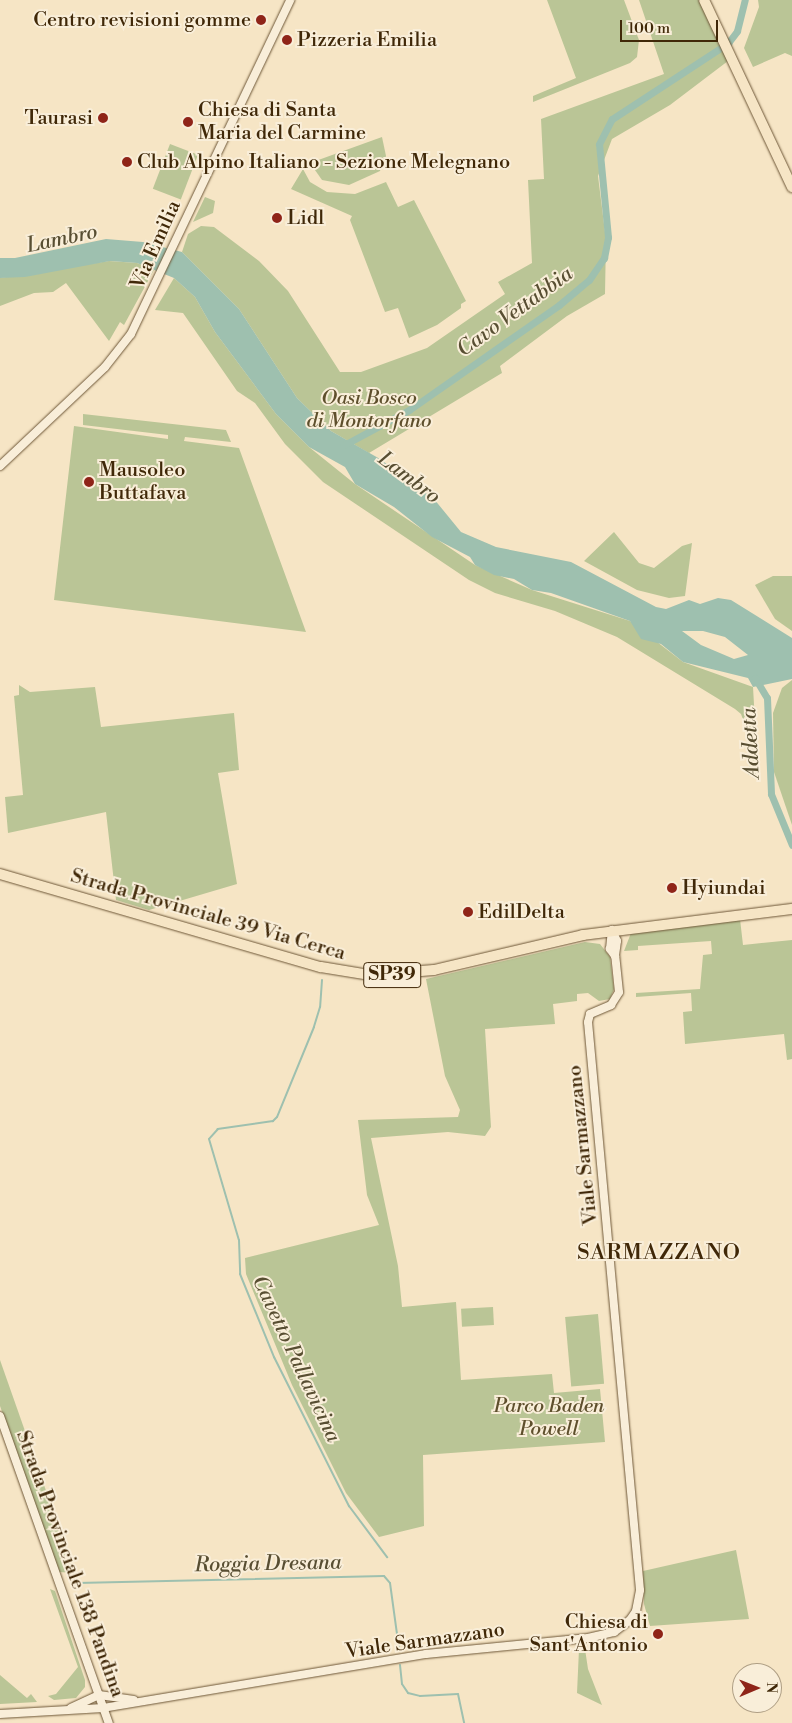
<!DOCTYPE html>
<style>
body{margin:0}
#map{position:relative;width:792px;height:1723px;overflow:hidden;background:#f6e5c5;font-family:"Libre Bodoni",serif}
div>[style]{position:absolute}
.green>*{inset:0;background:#bac596;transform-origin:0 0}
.water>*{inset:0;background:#9ec0af}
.stream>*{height:2px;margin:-1px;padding:0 1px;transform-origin:1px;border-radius:1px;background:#9ec0af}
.canal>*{height:7px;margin:-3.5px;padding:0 3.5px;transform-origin:3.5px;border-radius:3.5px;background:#9ec0af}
.roads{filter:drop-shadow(0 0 1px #6e5737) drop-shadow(0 0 1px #6e5737)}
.minor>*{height:8px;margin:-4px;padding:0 4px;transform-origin:4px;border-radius:4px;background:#f9eed9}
.major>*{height:10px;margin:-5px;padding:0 5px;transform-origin:5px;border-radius:5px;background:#f6e5c5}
.dots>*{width:14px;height:14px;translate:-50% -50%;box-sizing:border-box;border:2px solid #f9eed9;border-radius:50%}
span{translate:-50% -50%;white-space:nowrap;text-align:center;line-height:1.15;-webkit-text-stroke:4px #f9eed9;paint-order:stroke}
.shield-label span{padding:1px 4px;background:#f9eed9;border:1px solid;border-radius:4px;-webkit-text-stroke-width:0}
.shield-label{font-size:19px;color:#402808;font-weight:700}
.poi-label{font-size:20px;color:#402808}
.right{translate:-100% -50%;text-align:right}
.left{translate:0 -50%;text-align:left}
.street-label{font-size:20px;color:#402808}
.park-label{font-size:20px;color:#5e4f2c;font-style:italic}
.water-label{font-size:21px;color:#584e32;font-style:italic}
.quarter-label{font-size:22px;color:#402808;letter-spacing:1px}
.north{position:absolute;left:732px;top:1663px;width:50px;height:50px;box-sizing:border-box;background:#f9eed9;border:1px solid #af9f85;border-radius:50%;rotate:89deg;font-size:14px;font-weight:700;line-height:20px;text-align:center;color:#402808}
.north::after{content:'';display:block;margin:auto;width:18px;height:22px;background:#8f2418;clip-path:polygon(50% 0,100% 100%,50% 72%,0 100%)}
.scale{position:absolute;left:620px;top:20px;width:98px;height:22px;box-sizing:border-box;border:2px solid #402808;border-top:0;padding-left:6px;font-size:15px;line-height:18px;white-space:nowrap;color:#402808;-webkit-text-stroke:4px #f9eed9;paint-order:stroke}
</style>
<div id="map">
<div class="green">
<i style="clip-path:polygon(547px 0,624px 0,639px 40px,637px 57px,630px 63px,533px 102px,533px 96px,576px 78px)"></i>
<i style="clip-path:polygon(639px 0,704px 0,728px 61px,670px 105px,612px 139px,598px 176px,606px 240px,605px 294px,567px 316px,500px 366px,502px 373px,369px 453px,331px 431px,297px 398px,239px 309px,182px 252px,188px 234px,201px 226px,214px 227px,259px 261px,288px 291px,340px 372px,361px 372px,427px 348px,505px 294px,498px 282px,532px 263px,528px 180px,544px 179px,541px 119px,664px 74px)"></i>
<i style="clip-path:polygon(758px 0,792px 0,792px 56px,785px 53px,753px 67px,744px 48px,759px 7px)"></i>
<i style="clip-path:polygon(382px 137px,386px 156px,380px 171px,349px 185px,322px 180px,310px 163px)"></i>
<i style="left:170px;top:144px;width:30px;height:48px;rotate:21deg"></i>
<i style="clip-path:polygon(303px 169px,310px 182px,327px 192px,355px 194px,386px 182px,398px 207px,414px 200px,466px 301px,461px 304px,461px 308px,437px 325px,409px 338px,398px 308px,385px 312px,350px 220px,352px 216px,291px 189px)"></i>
<i style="clip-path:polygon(205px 197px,215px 201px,213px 213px,193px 222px)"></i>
<i style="clip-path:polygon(109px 261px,137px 263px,154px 270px,124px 325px,120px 322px,109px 341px,66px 283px,53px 292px,34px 293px,0 306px,0 278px)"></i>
<i style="clip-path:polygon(174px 278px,195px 297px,215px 332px,276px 414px,309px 447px,355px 484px,475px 565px,532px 590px,630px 621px,683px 662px,753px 687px,758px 774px,748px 775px,750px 758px,748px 733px,741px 714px,735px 709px,617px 637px,555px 611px,495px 593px,469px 580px,323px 482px,285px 444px,255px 403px,237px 391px,183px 313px,155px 310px)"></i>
<i style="clip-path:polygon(83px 414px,226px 430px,231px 442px,185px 437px,184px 441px,239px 448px,306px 632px,54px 600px,74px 426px,168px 439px,168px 435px,83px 425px)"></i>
<i style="clip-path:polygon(614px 532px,639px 563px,654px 568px,682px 546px,692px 543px,685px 596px,669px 598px,637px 590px,584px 561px)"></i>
<i style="clip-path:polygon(773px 576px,792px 576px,792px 631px,775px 619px,755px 585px)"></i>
<i style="clip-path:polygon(792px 680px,792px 825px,774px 772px,773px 713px,782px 688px)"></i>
<i style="clip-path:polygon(19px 685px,30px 692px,95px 687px,101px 727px,234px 713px,239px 770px,218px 773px,237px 884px,149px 910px,116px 900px,106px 812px,8px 833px,5px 797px,23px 795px,14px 696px,19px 695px)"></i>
<i style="clip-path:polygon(740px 919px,743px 945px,792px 940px,792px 1059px,787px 1060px,784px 1034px,685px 1044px,683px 1012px,692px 1011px,691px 993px,636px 997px,636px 993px,700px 989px,703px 955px,712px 954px,711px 941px,638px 946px,638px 950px,624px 951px,631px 933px)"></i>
<i style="clip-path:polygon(585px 942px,600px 944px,610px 957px,614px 989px,610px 999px,599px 1001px,588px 993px,577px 994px,577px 1001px,553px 1004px,555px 1024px,485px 1029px,491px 1127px,485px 1136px,448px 1132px,371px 1138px,398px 1266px,402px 1307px,456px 1302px,461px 1380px,552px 1374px,554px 1393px,600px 1389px,605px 1442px,423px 1455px,424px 1526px,379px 1537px,346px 1493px,292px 1385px,246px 1274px,245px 1258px,379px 1225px,367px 1195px,358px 1120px,458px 1117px,460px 1110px,445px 1076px,426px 979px)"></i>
<i style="left:493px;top:1307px;width:18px;height:32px;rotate:87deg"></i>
<i style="left:598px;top:1314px;width:70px;height:33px;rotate:85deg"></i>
<i style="clip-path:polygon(0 1360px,75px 1573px,59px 1572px,0 1406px)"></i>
<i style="clip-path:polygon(736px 1550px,749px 1619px,650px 1626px,644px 1604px,643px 1571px)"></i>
<i style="clip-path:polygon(50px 1589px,55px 1591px,85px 1680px,85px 1687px,76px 1698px,54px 1700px,48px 1696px,56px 1694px,78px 1667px)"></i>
<i style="clip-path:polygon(579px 1649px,585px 1649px,588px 1669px,602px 1705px,577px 1693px)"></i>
<i style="clip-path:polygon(0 1675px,27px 1698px,31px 1694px,37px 1702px,0 1704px)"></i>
</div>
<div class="water">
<i style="clip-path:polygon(evenodd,106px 239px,143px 242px,182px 252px,239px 309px,297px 398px,331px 431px,380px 459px,434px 499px,461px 532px,496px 547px,571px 562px,656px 607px,666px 609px,689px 600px,700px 604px,718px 598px,731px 600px,792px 638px,792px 679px,753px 687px,748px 678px,683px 662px,661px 644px,641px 639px,630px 621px,551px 593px,532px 590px,514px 579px,494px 575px,475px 565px,470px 557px,432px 537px,394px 507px,355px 484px,345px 467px,309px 447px,276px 414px,215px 332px,195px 297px,174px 278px,137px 263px,110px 261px,25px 277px,0 278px,0 258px,15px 258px,106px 239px,682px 631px,703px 631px,725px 637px,748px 655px,734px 659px,701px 645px,682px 631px)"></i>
</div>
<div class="stream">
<i style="left:322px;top:980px;width:27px;rotate:94deg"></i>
<i style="left:320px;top:1007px;width:21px;rotate:107deg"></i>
<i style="left:314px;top:1027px;width:97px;rotate:112.3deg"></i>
<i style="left:277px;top:1117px;width:6px;rotate:135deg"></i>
<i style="left:273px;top:1121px;width:56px;rotate:171.7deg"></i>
<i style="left:218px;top:1129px;width:13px;rotate:132deg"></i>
<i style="left:209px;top:1139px;width:105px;rotate:73.5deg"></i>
<i style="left:239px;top:1240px;width:34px;rotate:88deg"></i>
<i style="left:240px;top:1274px;width:90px;rotate:67.7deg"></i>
<i style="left:274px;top:1357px;width:167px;rotate:63.3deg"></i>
<i style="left:349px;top:1506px;width:64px;rotate:53.3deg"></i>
<i style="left:77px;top:1583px;width:307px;rotate:-1.3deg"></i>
<i style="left:384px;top:1576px;width:9px;rotate:49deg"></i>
<i style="left:390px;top:1583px;width:67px;rotate:82.2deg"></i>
<i style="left:400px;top:1665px;width:19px;rotate:84deg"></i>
<i style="left:402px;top:1684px;width:11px;rotate:56deg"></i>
<i style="left:408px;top:1693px;width:12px;rotate:14deg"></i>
<i style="left:420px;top:1696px;width:38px;rotate:-3deg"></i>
<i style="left:458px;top:1694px;width:30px;rotate:78deg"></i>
</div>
<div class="canal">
<i style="left:344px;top:445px;width:74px;rotate:-28.3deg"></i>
<i style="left:409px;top:410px;width:183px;rotate:-35deg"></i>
<i style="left:559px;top:305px;width:39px;rotate:-40deg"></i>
<i style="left:589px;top:280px;width:27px;rotate:-56deg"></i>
<i style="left:604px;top:258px;width:21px;rotate:-79deg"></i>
<i style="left:608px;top:237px;width:93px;rotate:-95.5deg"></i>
<i style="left:599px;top:144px;width:28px;rotate:-63deg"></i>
<i style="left:612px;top:119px;width:139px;rotate:-33.2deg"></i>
<i style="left:728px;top:43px;width:15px;rotate:-53deg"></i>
<i style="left:737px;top:31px;width:32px;rotate:-76deg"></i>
<i style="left:755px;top:678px;width:23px;rotate:59deg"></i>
<i style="left:767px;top:698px;width:96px;rotate:87.6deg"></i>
<i style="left:771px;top:794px;width:55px;rotate:67.6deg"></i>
</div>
<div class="roads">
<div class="minor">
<i style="left:0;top:466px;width:144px;rotate:-43.3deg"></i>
<i style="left:105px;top:367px;width:42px;rotate:-51.8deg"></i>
<i style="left:131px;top:334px;width:370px;rotate:-64.5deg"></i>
<i style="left:612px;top:930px;width:12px;rotate:66deg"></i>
<i style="left:617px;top:941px;width:15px;rotate:98deg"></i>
<i style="left:0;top:1416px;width:326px;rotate:70.5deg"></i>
<i style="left:71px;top:1708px;width:31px;rotate:-25deg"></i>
<i style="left:99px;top:1695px;width:35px;rotate:8deg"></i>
<i style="left:0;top:1714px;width:103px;rotate:-3.3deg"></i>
<i style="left:103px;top:1708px;width:327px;rotate:-9.5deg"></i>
<i style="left:426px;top:1654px;width:163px;rotate:-5.6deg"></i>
<i style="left:588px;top:1638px;width:27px;rotate:-13deg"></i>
<i style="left:614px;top:1632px;width:20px;rotate:-37deg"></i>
<i style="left:630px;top:1620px;width:11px;rotate:-56deg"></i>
<i style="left:636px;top:1611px;width:21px;rotate:-79deg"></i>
<i style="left:640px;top:1590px;width:570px;rotate:-95.23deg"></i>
<i style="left:588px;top:1022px;width:8px;rotate:-76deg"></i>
<i style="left:590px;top:1014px;width:23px;rotate:-23deg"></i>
<i style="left:611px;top:1005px;width:15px;rotate:-58deg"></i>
<i style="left:619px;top:992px;width:36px;rotate:-96deg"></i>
<i style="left:615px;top:956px;width:9px;rotate:-126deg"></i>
<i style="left:610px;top:949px;width:19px;rotate:-84deg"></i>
</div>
<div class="major">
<i style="left:704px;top:0;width:207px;rotate:64.8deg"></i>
<i style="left:0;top:874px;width:334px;rotate:16.2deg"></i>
<i style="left:321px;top:967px;width:50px;rotate:9.3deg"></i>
<i style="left:370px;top:975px;width:64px;rotate:-4.5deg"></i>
<i style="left:434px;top:970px;width:153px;rotate:-13.2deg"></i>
<i style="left:583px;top:935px;width:211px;rotate:-7.1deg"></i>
</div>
</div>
<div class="dots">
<i style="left:261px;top:20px;background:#8f2418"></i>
<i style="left:287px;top:40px;background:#8f2418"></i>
<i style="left:103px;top:118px;background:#8f2418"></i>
<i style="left:188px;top:122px;background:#8f2418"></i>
<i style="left:127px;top:162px;background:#8f2418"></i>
<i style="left:277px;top:218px;background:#8f2418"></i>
<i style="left:89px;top:482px;background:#8f2418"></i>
<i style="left:672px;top:888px;background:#8f2418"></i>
<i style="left:468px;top:912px;background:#8f2418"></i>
<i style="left:658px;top:1634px;background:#8f2418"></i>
</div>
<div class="shield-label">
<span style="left:392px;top:975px">SP39</span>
</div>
<div class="poi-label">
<span class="right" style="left:251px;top:20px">Centro revisioni gomme</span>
<span class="left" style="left:297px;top:40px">Pizzeria Emilia</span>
<span class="left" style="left:198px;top:122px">Chiesa di Santa<br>Maria del Carmine</span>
<span class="right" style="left:93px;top:118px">Taurasi</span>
<span class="left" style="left:137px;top:162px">Club Alpino Italiano - Sezione Melegnano</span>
<span class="left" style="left:287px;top:218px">Lidl</span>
<span class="left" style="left:99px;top:482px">Mausoleo<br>Buttafava</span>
<span class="left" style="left:682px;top:888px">Hyiundai</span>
<span class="left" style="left:478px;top:912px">EdilDelta</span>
<span class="right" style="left:648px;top:1634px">Chiesa di<br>Sant'Antonio</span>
</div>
<div class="street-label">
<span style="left:156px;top:245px;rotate:-66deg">Via Emilia</span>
<span style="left:208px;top:915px;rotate:16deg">Strada Provinciale 39 Via Cerca</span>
<span style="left:583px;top:1145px;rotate:-96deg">Viale Sarmazzano</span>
<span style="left:70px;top:1564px;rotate:70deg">Strada Provinciale 138 Pandina</span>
<span style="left:425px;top:1641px;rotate:-8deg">Viale Sarmazzano</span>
</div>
<div class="park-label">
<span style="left:369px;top:410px">Oasi Bosco<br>di Montorfano</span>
<span style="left:549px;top:1418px">Parco Baden<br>Powell</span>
</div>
<div class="water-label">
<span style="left:62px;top:239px;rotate:-12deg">Lambro</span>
<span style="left:515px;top:312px;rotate:-36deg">Cavo Vettabbia</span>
<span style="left:409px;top:478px;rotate:37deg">Lambro</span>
<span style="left:751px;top:743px;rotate:-93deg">Addetta</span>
<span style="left:296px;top:1359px;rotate:65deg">Cavetto Pallavicina</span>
<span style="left:268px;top:1564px;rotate:-1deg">Roggia Dresana</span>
</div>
<div class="quarter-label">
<span style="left:659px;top:1253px">SARMAZZANO</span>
</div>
<div class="north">N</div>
<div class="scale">100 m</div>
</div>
